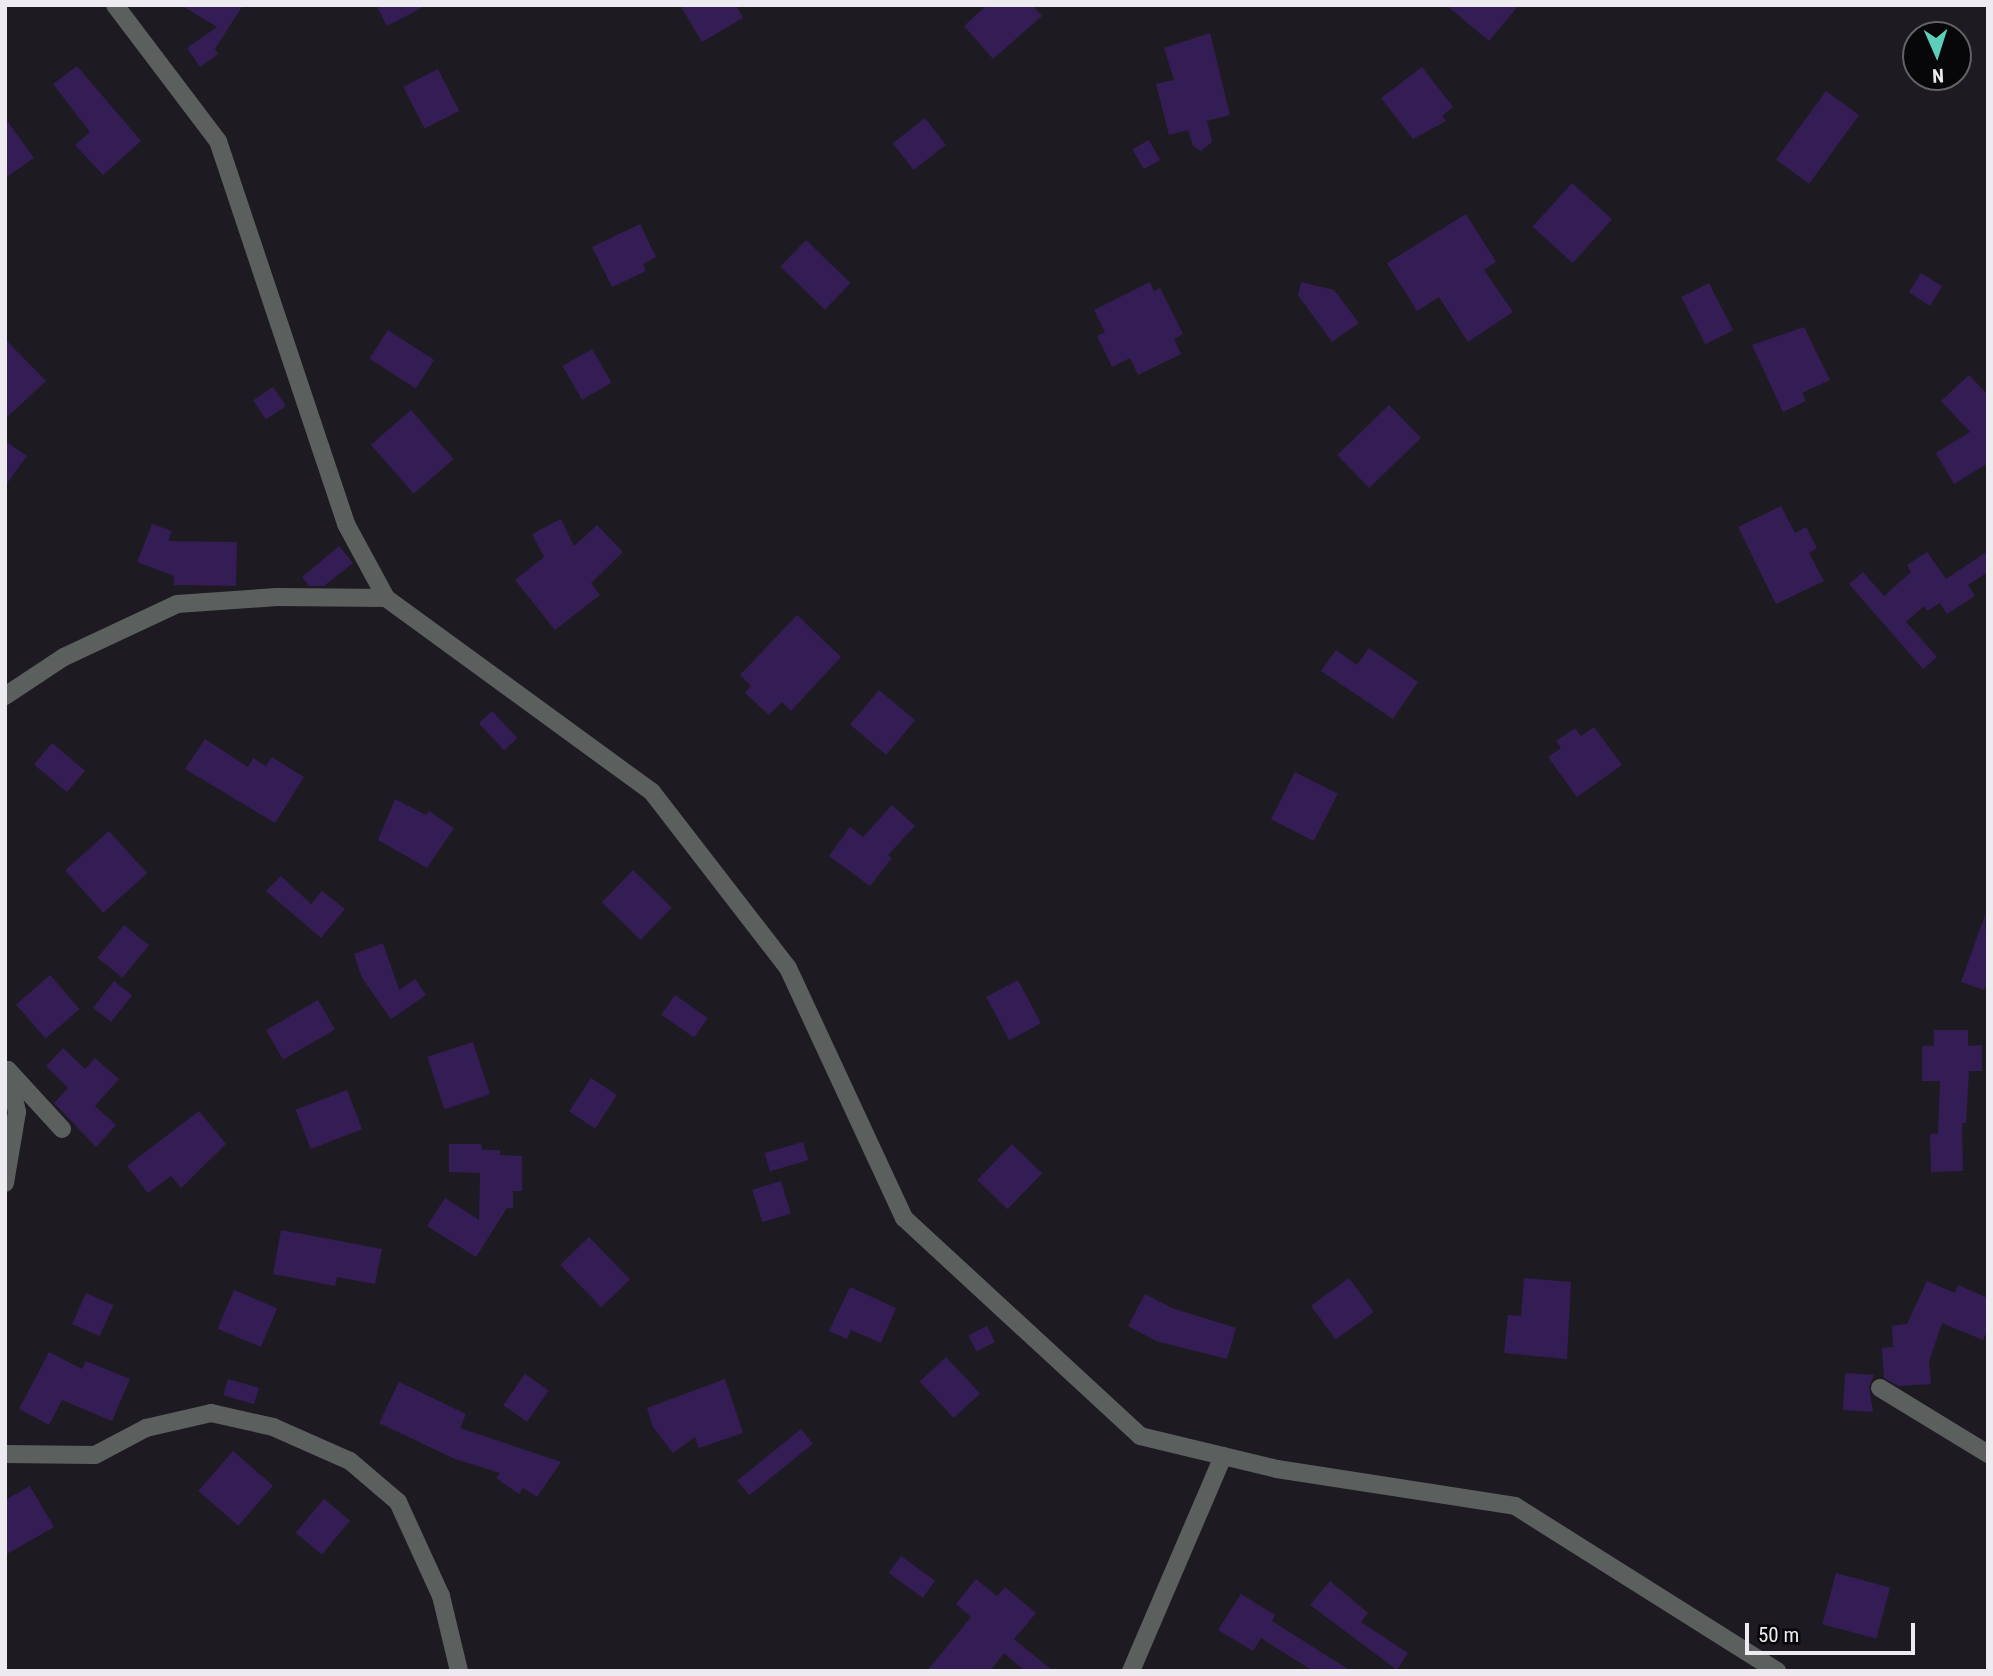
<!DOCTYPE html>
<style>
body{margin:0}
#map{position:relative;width:1993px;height:1676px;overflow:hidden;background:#1d1b21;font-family:"Roboto Condensed",sans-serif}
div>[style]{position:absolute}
.building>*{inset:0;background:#341c55;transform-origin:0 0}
.minor>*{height:18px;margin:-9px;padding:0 9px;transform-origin:9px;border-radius:9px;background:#5b605f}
span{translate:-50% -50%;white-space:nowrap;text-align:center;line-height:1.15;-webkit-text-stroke:5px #070609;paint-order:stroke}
.frame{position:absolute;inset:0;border:7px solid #edebf0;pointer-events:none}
.north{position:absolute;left:1902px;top:21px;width:70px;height:70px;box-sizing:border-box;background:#070609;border:2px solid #636265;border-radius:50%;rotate:177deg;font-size:19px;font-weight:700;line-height:28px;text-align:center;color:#edebf0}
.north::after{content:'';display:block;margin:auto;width:24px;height:32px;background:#5dceb9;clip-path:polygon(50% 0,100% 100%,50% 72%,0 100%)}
.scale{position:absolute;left:1745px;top:1623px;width:170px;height:32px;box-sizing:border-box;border:4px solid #edebf0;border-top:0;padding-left:9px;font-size:21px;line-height:24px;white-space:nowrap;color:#edebf0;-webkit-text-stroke:5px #070609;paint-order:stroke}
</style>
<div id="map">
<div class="building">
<i style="clip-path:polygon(181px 5px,243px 5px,215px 49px,218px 54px,200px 67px,187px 48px,217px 27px)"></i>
<i style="clip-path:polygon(376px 5px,427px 5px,387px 26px)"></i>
<i style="clip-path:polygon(680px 5px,736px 5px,743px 18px,702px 42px)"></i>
<i style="clip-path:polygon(987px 5px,1032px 5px,1042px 16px,993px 59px,964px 26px)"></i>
<i style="clip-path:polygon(1446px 5px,1519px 5px,1489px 41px)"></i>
<i style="clip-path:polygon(1210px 33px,1230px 115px,1207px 121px,1212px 142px,1201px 151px,1193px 146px,1188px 130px,1169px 135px,1156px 84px,1174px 80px,1164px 48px)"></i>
<i style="clip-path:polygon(77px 66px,141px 141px,103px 175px,75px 145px,90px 132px,53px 84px)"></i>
<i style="clip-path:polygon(1422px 67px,1453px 107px,1442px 116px,1446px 121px,1413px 139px,1381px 98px)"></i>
<i style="left:438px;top:69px;width:47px;height:39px;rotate:63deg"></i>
<i style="left:1826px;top:91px;width:41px;height:85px;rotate:36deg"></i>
<i style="clip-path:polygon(5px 118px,34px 158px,5px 178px)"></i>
<i style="left:925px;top:118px;width:34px;height:41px;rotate:52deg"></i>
<i style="left:1149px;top:140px;width:23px;height:19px;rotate:61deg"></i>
<i style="left:1572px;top:183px;width:54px;height:59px;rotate:42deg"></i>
<i style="clip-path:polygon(1466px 214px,1496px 262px,1484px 270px,1513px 312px,1468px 342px,1439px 297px,1417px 311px,1387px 263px)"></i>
<i style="clip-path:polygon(640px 224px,656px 257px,643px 264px,646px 271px,612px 287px,592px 247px)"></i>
<i style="left:806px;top:240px;width:62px;height:37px;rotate:44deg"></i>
<i style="left:1921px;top:273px;width:25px;height:23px;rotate:32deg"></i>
<i style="clip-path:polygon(1150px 282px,1154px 291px,1160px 288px,1183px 334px,1174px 339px,1181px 354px,1138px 375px,1130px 358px,1112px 367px,1097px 336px,1105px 332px,1094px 310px)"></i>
<i style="clip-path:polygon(1301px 282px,1334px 290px,1359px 323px,1332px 342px,1298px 295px)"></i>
<i style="left:1709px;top:283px;width:53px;height:31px;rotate:63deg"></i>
<i style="clip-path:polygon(1804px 327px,1830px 380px,1802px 393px,1806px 401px,1783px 412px,1752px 345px)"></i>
<i style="left:388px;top:330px;width:55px;height:34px;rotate:33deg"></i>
<i style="clip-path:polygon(5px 339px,46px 381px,5px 419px)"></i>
<i style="left:592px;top:349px;width:39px;height:34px;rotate:60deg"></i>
<i style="clip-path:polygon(1969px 375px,1988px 395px,1988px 463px,1954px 484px,1936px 453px,1970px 432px,1941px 401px)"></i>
<i style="left:273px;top:387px;width:23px;height:24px;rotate:56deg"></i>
<i style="left:1389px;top:405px;width:46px;height:72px;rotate:46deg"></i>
<i style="left:411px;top:410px;width:65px;height:53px;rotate:49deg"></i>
<i style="clip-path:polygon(5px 441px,27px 456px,5px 486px)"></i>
<i style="clip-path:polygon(1781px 506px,1795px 533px,1806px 527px,1817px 548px,1809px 553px,1824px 581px,1776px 604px,1738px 527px)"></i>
<i style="clip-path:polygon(561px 519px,574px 546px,597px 525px,623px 552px,591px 583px,600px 595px,555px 630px,515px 580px,544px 557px,532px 534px)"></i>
<i style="clip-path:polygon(152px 524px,172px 531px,168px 541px,237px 542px,236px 586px,174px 585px,174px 576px,137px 562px)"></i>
<i style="clip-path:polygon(339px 546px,353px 563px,324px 586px,309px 586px,302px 577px)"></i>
<i style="clip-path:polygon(1988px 551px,1988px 572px,1968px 585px,1975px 596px,1947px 614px,1940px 603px,1927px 611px,1924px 606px,1906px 622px,1937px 657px,1923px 669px,1849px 584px,1863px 572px,1884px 596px,1911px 572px,1907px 565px,1927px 552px,1946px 579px)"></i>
<i style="clip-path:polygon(797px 615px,841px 657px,791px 711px,782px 702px,769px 715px,745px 693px,751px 686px,740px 675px)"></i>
<i style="clip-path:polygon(1369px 648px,1418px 682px,1393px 719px,1321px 671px,1336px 650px,1357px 665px)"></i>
<i style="left:879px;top:690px;width:47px;height:45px;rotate:40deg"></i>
<i style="left:492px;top:711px;width:37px;height:18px;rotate:47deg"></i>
<i style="clip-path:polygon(1594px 727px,1622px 765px,1577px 797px,1548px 757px,1561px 748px,1556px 741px,1575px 728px,1581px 736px)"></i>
<i style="clip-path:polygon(205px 739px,248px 767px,253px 758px,266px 766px,272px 757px,304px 777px,275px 823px,185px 769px)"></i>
<i style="left:52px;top:743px;width:43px;height:28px;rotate:40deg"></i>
<i style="left:1295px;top:772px;width:48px;height:53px;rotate:27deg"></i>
<i style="clip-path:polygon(395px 799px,426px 815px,429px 811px,454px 828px,427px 868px,378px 840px)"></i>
<i style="clip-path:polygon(892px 805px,915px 826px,888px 855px,892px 858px,870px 886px,829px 856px,850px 827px,863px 837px)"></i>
<i style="left:109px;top:831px;width:57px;height:59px;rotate:48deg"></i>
<i style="left:633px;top:870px;width:54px;height:45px;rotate:44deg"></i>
<i style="clip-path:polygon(281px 876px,311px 904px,322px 891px,345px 909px,321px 938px,266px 891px)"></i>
<i style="clip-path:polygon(1985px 915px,1988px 981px,1984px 990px,1961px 982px)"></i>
<i style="left:124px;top:925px;width:32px;height:42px;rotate:39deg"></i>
<i style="clip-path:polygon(383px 943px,399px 990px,415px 979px,426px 995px,391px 1019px,362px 978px,354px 954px)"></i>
<i style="left:50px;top:975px;width:45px;height:45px;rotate:49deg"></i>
<i style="left:1018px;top:980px;width:49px;height:36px;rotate:62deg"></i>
<i style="left:114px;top:981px;width:23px;height:34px;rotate:38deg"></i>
<i style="left:675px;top:995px;width:40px;height:24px;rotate:35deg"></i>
<i style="left:318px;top:1000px;width:34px;height:60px;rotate:60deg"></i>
<i style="clip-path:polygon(1934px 1030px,1968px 1030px,1968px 1046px,1982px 1045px,1982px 1071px,1969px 1071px,1966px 1123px,1962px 1123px,1963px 1171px,1931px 1172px,1930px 1134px,1938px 1134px,1940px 1081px,1922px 1081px,1922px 1046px,1934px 1046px)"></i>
<i style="left:473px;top:1042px;width:55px;height:48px;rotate:72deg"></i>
<i style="clip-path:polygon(63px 1048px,85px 1069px,95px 1058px,119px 1079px,95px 1106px,116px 1125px,96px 1147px,54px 1103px,68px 1088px,46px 1066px)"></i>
<i style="left:591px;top:1078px;width:31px;height:40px;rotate:33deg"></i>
<i style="left:347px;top:1090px;width:42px;height:55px;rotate:69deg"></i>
<i style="clip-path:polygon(199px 1111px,226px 1144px,181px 1188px,171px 1176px,148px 1193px,127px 1166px)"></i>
<i style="left:803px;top:1142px;width:19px;height:40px;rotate:74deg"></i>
<i style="clip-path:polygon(449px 1144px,481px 1144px,482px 1150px,500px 1150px,500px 1155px,522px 1156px,522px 1191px,513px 1191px,513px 1208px,507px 1208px,476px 1257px,427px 1226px,445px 1198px,479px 1220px,480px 1173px,449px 1172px)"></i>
<i style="left:1012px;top:1144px;width:42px;height:50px;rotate:44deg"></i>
<i style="left:781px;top:1181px;width:34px;height:30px;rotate:73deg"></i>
<i style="clip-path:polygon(281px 1230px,382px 1249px,375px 1284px,337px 1277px,335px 1286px,273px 1274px)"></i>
<i style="left:589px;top:1237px;width:59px;height:40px;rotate:46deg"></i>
<i style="left:1349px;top:1278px;width:42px;height:47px;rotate:54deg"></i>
<i style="clip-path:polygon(1524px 1278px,1571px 1282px,1567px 1359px,1504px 1353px,1508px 1315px,1521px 1316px)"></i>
<i style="clip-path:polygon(1927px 1281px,1955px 1293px,1958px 1285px,1988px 1298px,1988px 1329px,1983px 1340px,1942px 1323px,1929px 1362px,1931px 1384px,1899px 1386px,1884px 1378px,1882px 1348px,1893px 1347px,1892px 1326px,1907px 1324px)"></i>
<i style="clip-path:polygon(850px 1287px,896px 1308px,881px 1343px,851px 1330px,847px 1339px,829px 1331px)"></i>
<i style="left:234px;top:1290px;width:47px;height:42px;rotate:23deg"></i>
<i style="left:86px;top:1293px;width:30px;height:34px;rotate:24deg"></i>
<i style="clip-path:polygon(1145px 1294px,1172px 1308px,1236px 1328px,1227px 1359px,1156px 1341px,1128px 1326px)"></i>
<i style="left:987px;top:1326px;width:18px;height:21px;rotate:63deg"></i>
<i style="clip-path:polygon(49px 1352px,82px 1369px,86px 1361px,130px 1379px,112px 1421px,62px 1400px,49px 1425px,19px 1409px)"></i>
<i style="left:946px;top:1357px;width:50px;height:36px;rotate:47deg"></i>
<i style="clip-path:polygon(1845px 1373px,1874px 1375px,1869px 1387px,1873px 1412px,1843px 1410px)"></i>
<i style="left:525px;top:1374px;width:29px;height:38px;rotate:35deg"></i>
<i style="left:228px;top:1379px;width:32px;height:17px;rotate:16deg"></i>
<i style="clip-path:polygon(725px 1379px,743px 1433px,699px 1448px,695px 1437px,673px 1453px,653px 1427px,647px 1408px)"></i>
<i style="clip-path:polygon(399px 1382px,466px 1414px,460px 1428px,561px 1462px,537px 1497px,523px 1488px,519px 1494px,496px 1478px,500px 1473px,455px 1459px,379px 1423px)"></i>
<i style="left:801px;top:1429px;width:19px;height:82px;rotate:51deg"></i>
<i style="left:233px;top:1451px;width:53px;height:53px;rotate:41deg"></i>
<i style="clip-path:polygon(30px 1486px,54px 1527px,5px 1555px,5px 1500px)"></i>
<i style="left:324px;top:1499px;width:34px;height:44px;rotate:40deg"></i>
<i style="left:901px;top:1556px;width:42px;height:21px;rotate:36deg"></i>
<i style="left:1836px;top:1573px;width:56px;height:53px;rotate:15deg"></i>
<i style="clip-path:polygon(976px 1579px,997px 1596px,1005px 1587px,1036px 1613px,1014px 1639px,1053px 1671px,1025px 1671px,1004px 1653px,990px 1671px,927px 1671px,971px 1617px,956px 1604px)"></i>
<i style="clip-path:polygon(1330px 1581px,1368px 1613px,1361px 1622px,1408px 1653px,1397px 1670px,1310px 1605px)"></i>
<i style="clip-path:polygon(1241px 1594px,1275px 1615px,1272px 1621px,1351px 1671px,1313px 1671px,1261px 1638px,1253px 1651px,1218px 1630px)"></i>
</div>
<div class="minor">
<i style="left:115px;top:5px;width:171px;rotate:52.9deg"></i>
<i style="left:218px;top:141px;width:404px;rotate:71.5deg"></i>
<i style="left:346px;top:524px;width:84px;rotate:61.6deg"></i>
<i style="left:386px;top:598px;width:329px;rotate:36.1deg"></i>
<i style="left:652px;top:792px;width:222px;rotate:52.3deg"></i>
<i style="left:788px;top:968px;width:276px;rotate:65.1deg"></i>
<i style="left:904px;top:1218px;width:321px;rotate:42.7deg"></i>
<i style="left:1140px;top:1436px;width:141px;rotate:13.5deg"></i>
<i style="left:1277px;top:1469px;width:241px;rotate:8.8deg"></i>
<i style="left:1515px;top:1506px;width:310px;rotate:32.2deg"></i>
<i style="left:5px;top:696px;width:71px;rotate:-33.5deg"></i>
<i style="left:64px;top:657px;width:125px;rotate:-25.1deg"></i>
<i style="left:177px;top:604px;width:100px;rotate:-4deg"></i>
<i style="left:277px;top:597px;width:109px;rotate:0.5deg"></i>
<i style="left:8px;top:1070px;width:80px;rotate:47.5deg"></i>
<i style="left:5px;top:1183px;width:72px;rotate:-80.4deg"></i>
<i style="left:17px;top:1112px;width:43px;rotate:-102.1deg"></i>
<i style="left:1880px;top:1388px;width:127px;rotate:31.4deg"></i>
<i style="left:5px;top:1454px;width:90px;rotate:0.6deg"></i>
<i style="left:95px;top:1455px;width:58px;rotate:-27.9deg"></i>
<i style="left:146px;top:1428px;width:67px;rotate:-13deg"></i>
<i style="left:211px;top:1413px;width:64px;rotate:12.7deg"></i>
<i style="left:273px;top:1427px;width:84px;rotate:23.8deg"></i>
<i style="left:350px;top:1461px;width:63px;rotate:40.5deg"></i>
<i style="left:398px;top:1502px;width:103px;rotate:65.4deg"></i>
<i style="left:441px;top:1596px;width:77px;rotate:76.5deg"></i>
<i style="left:1131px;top:1671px;width:234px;rotate:-66.8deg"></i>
</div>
<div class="frame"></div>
<div class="north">N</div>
<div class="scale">50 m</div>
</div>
